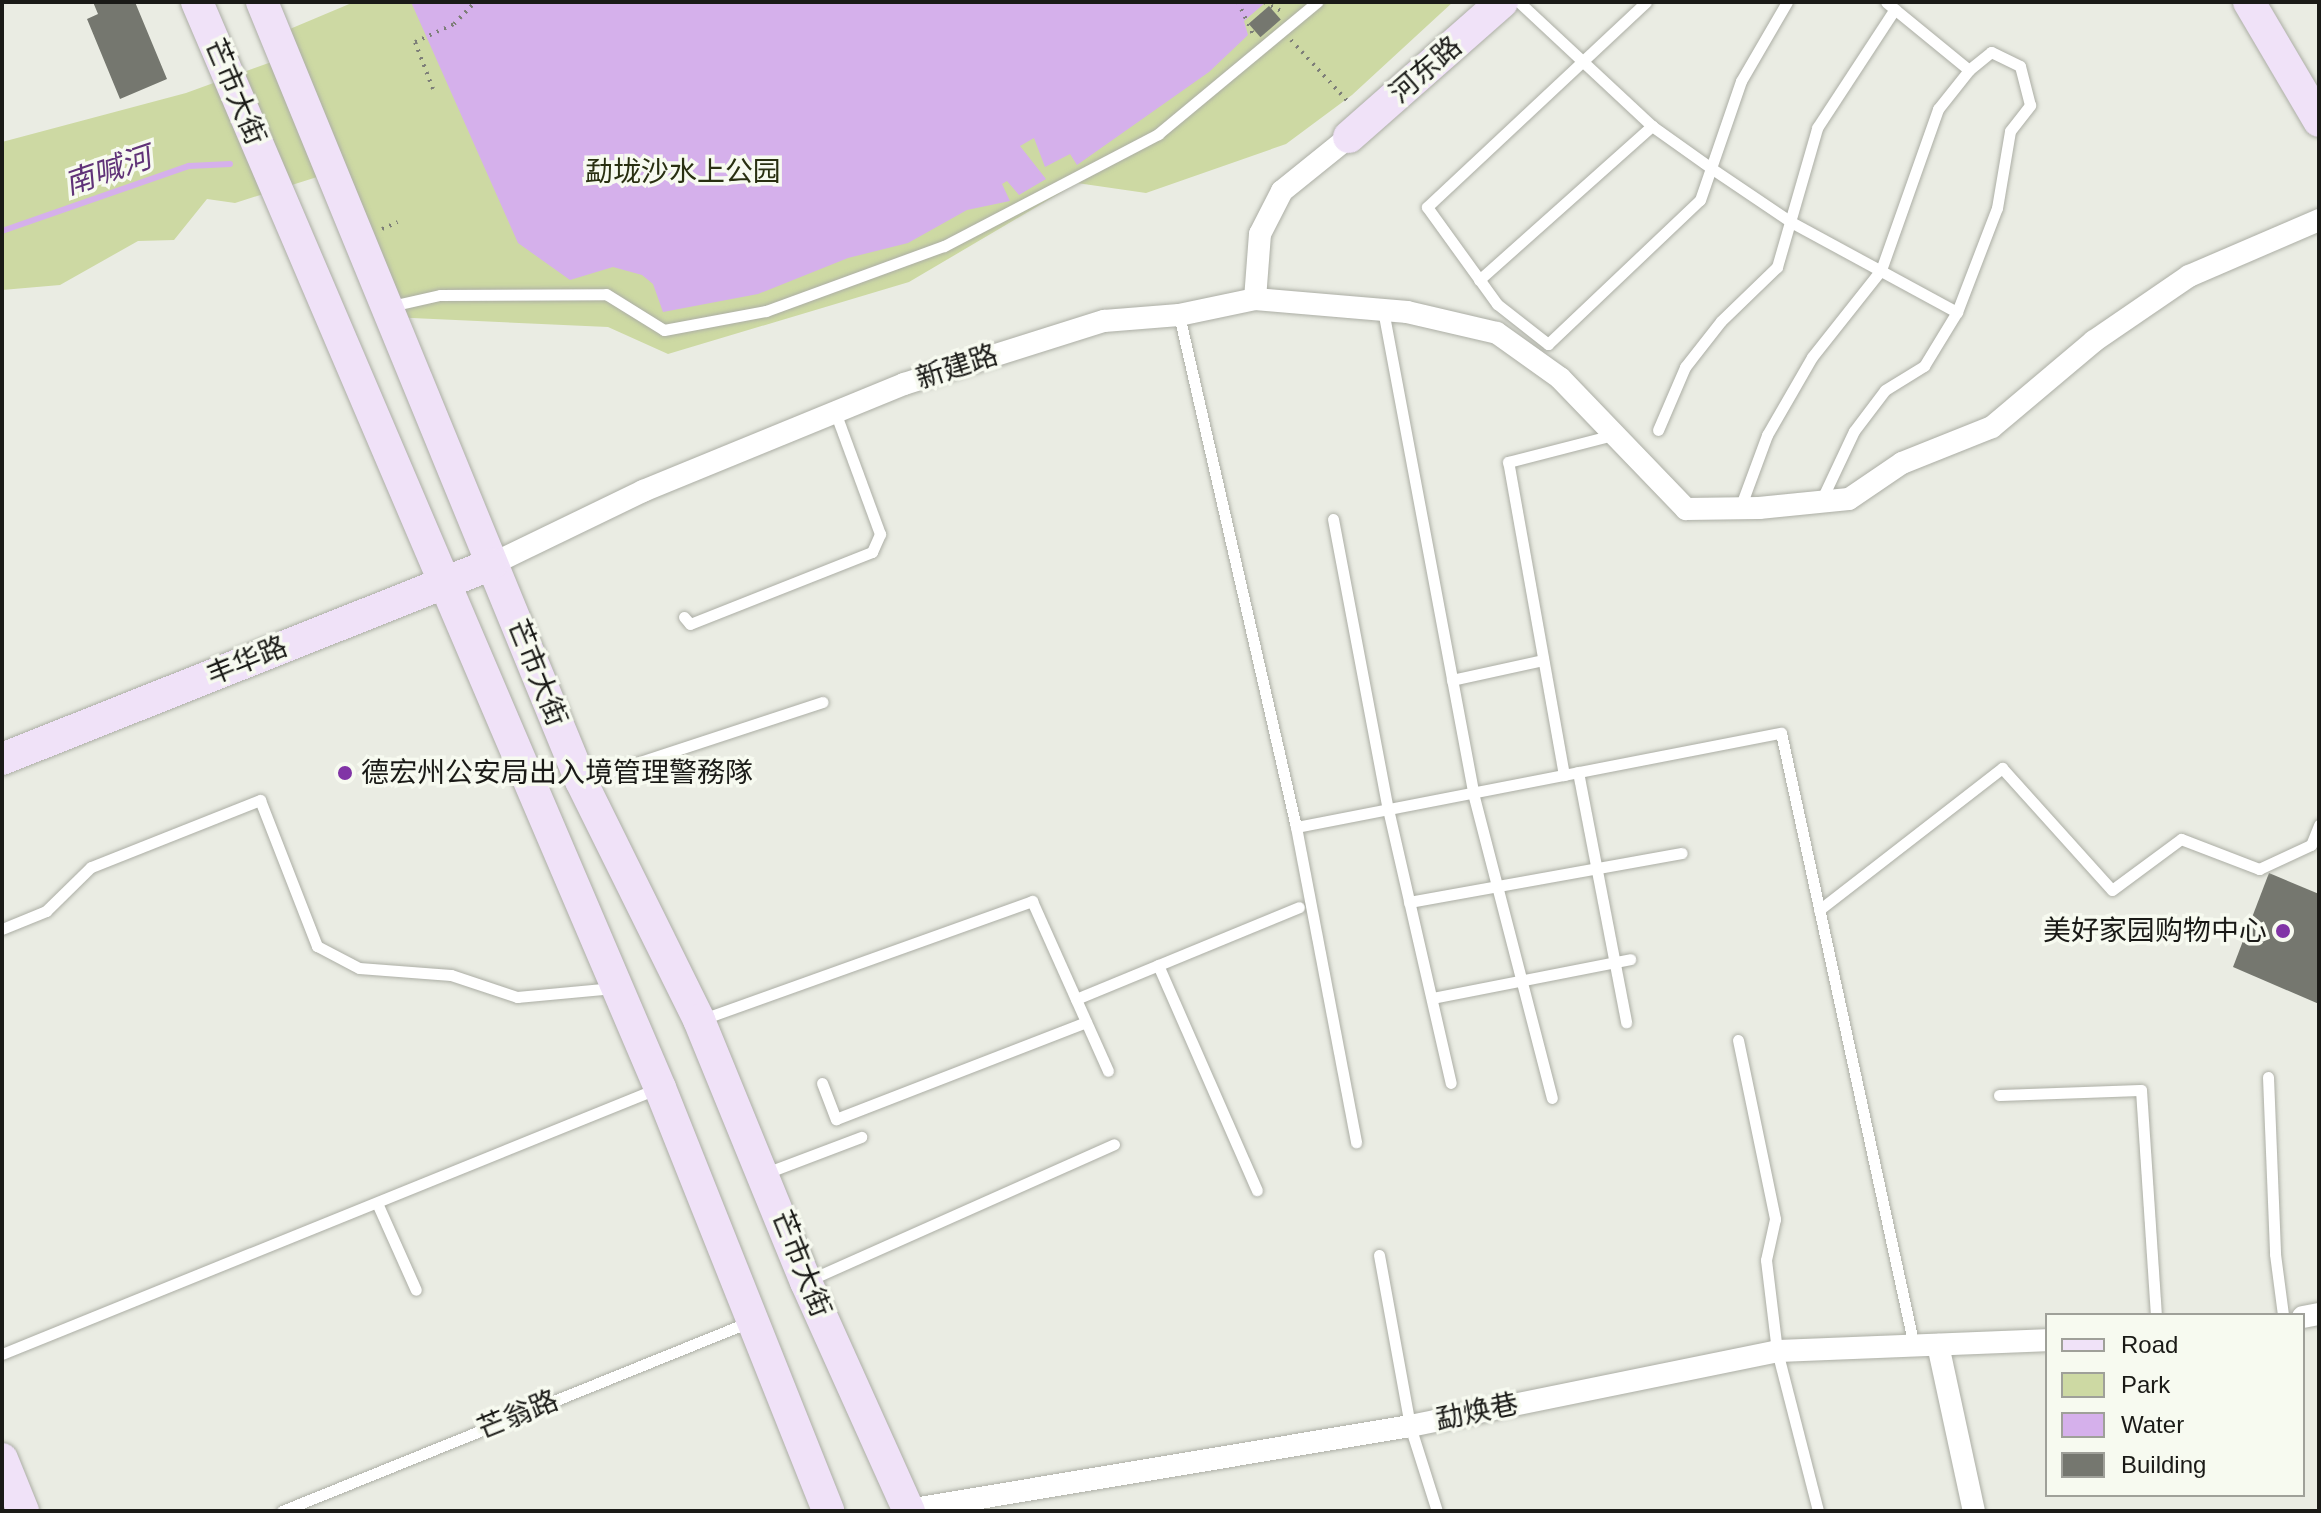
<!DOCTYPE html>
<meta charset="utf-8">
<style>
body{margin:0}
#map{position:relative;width:2321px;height:1513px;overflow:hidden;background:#eaece3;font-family:Helvetica,"Noto Sans SC",sans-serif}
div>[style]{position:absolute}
.green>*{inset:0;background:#cdd9a3}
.water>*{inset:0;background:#d5b0eb}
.stream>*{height:6px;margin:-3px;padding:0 3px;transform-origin:3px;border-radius:3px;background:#d5b0eb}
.building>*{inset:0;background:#75776f;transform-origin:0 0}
.path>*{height:4px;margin-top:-2px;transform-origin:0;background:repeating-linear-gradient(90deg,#7d7e78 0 2px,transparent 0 8px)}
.roads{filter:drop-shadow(0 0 2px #acaea5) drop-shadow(0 0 2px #acaea5)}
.lane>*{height:11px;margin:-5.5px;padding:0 5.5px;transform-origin:5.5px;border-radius:5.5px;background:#fff}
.street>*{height:22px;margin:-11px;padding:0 11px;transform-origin:11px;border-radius:11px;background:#fff}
.secondary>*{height:32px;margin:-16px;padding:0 16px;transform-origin:16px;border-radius:16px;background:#f0e2f8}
.dots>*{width:22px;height:22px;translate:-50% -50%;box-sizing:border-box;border:4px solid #f7faf0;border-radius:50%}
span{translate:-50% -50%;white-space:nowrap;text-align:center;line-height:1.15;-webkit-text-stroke:7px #f7faf0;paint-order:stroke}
.street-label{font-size:28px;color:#1a1a17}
.park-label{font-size:28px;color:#292f11}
.poi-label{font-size:28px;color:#1a1a17}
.left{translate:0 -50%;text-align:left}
.right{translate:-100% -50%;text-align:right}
.water-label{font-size:30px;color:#603278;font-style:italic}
.frame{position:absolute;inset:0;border:4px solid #1a1a17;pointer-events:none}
.legend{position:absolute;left:2045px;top:1313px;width:260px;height:184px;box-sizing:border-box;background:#f7faf0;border:2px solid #9fa099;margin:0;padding:10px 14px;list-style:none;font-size:24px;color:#1a1a17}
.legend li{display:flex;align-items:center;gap:16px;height:40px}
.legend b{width:40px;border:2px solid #9fa099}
</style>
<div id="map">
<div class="green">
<i style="clip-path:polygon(354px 2px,1453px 2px,1352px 95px,1286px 144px,1146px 193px,1077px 183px,909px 282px,668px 354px,608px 327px,390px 317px,336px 171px,235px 203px,207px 199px,174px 240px,138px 241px,60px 285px,2px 290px,2px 142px,186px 93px,288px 56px,278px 34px)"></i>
</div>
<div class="water">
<i style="clip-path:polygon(411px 2px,1266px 2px,1244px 21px,1248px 35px,1209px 72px,1077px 165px,1070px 154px,1045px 167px,1034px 138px,1020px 146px,1046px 179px,1019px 195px,1007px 181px,1002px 184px,1010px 201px,967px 210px,908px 243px,848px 258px,758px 294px,663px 312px,653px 284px,642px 275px,613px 267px,570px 280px,518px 243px)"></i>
</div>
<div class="stream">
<i style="left:2px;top:231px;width:198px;rotate:-19.2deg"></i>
<i style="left:189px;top:166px;width:41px;rotate:-2.8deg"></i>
</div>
<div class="building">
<i style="clip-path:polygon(93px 2px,135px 2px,167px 79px,120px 99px,87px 19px,98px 14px)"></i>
<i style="left:1269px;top:6px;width:18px;height:27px;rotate:49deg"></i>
<i style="clip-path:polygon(2269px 873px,2319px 894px,2319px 1004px,2233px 967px)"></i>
</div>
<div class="path">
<i style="left:1238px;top:2px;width:38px;rotate:65deg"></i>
<i style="left:1264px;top:2px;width:21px;rotate:28deg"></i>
<i style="left:1291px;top:40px;width:87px;rotate:47.3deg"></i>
<i style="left:433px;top:89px;width:50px;rotate:-111deg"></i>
<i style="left:415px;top:42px;width:43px;rotate:-24.8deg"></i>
<i style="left:454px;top:24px;width:30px;rotate:-46deg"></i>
<i style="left:382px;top:229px;width:17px;rotate:-24deg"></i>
</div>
<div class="roads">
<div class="lane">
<i style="left:1519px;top:2px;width:182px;rotate:43deg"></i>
<i style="left:1652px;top:126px;width:72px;rotate:35.4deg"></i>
<i style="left:1711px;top:168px;width:97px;rotate:34deg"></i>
<i style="left:1791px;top:222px;width:189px;rotate:28.5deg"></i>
<i style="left:1646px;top:2px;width:300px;rotate:136.9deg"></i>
<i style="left:1427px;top:207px;width:120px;rotate:54.2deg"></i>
<i style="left:1497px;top:304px;width:65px;rotate:38.1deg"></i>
<i style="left:1548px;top:344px;width:209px;rotate:-43.5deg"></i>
<i style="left:1700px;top:200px;width:126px;rotate:-71deg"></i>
<i style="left:1741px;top:81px;width:91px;rotate:-59.8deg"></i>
<i style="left:1479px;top:280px;width:232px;rotate:-41.7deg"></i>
<i style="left:391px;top:306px;width:50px;rotate:-12.7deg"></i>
<i style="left:440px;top:295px;width:166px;rotate:-0.3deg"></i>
<i style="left:606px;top:294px;width:68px;rotate:31.8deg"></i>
<i style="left:664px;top:330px;width:104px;rotate:-10.6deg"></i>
<i style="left:766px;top:311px;width:189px;rotate:-20.1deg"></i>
<i style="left:944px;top:246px;width:242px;rotate:-27.6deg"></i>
<i style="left:1158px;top:134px;width:207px;rotate:-39.7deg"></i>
<i style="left:1383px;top:310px;width:491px;rotate:79.4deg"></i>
<i style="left:1473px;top:793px;width:315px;rotate:75.5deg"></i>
<i style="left:1179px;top:315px;width:525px;rotate:77.13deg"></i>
<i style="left:1296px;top:827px;width:321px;rotate:79.2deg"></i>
<i style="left:1658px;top:430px;width:69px;rotate:-66.8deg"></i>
<i style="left:1685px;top:367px;width:58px;rotate:-52deg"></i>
<i style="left:1721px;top:321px;width:78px;rotate:-44deg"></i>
<i style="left:1777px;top:267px;width:145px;rotate:-73.9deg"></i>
<i style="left:1817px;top:128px;width:142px;rotate:-56.8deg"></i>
<i style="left:1821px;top:501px;width:77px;rotate:-64.8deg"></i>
<i style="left:1854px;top:431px;width:51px;rotate:-52.9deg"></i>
<i style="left:1885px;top:390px;width:46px;rotate:-31.6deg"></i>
<i style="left:1924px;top:366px;width:63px;rotate:-58.6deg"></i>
<i style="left:1957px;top:312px;width:111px;rotate:-69deg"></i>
<i style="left:1997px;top:208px;width:78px;rotate:-80.4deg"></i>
<i style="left:2010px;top:131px;width:33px;rotate:-52deg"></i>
<i style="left:2030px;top:105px;width:40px;rotate:-104.4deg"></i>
<i style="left:2020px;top:66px;width:32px;rotate:-154deg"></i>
<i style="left:1991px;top:52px;width:28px;rotate:141deg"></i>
<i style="left:1969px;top:70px;width:107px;rotate:-140.7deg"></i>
<i style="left:1740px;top:508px;width:78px;rotate:-69.7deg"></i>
<i style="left:1767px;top:435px;width:90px;rotate:-60deg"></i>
<i style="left:1812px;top:357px;width:111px;rotate:-51.6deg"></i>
<i style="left:1881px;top:270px;width:171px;rotate:-70.5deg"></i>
<i style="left:1938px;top:109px;width:50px;rotate:-51.5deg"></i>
<i style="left:1333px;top:519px;width:295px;rotate:79.3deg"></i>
<i style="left:1388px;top:809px;width:281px;rotate:77.1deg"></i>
<i style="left:684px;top:617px;width:9px;rotate:49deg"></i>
<i style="left:690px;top:624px;width:196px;rotate:-21.6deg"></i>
<i style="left:872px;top:552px;width:20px;rotate:-66deg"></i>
<i style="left:880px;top:534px;width:130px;rotate:-110.2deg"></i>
<i style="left:1452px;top:680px;width:93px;rotate:-12.4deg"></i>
<i style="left:1578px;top:772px;width:255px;rotate:79.1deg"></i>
<i style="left:1564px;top:775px;width:318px;rotate:-100.1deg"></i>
<i style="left:1508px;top:462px;width:108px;rotate:-14.4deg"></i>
<i style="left:585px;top:780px;width:250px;rotate:-18.2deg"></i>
<i style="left:1296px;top:827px;width:494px;rotate:-11deg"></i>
<i style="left:1781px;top:733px;width:627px;rotate:77.76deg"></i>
<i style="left:1409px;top:902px;width:277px;rotate:-10.2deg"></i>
<i style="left:1819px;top:910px;width:232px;rotate:-37.8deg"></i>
<i style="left:2002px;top:768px;width:164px;rotate:48deg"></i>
<i style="left:2112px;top:890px;width:86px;rotate:-36.5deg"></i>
<i style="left:2181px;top:839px;width:84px;rotate:21deg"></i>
<i style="left:2259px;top:869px;width:57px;rotate:-24.8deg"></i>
<i style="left:2311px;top:845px;width:22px;rotate:-68deg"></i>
<i style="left:2px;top:929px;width:48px;rotate:-22.2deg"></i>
<i style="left:46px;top:911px;width:63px;rotate:-44.4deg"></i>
<i style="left:91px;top:867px;width:182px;rotate:-21.6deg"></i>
<i style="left:260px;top:800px;width:157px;rotate:68.7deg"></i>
<i style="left:317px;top:946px;width:47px;rotate:27.6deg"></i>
<i style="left:359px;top:968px;width:92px;rotate:4.4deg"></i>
<i style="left:451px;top:975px;width:70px;rotate:18.4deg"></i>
<i style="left:517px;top:997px;width:97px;rotate:-5.3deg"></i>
<i style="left:1158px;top:965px;width:246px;rotate:66.3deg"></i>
<i style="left:1432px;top:998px;width:202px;rotate:-11.1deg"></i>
<i style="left:1076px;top:999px;width:241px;rotate:-22.4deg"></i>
<i style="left:700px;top:1020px;width:353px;rotate:-19.7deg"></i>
<i style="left:1032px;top:901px;width:186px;rotate:65.9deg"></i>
<i style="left:1738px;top:1040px;width:183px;rotate:78.3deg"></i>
<i style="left:1775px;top:1219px;width:42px;rotate:102.4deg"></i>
<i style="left:1766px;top:1260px;width:92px;rotate:83.1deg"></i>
<i style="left:1777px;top:1351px;width:165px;rotate:75.6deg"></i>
<i style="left:2268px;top:1077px;width:177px;rotate:87.7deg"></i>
<i style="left:2275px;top:1254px;width:62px;rotate:82.5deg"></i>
<i style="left:822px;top:1083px;width:39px;rotate:69deg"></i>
<i style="left:836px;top:1119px;width:268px;rotate:-21.2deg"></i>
<i style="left:1999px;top:1095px;width:142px;rotate:-2deg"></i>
<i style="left:2141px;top:1090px;width:225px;rotate:86.2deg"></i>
<i style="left:766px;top:1173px;width:102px;rotate:-20.8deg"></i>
<i style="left:377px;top:1203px;width:95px;rotate:65.9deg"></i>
<i style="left:1379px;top:1255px;width:174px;rotate:79.7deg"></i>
<i style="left:1410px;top:1426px;width:89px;rotate:72.4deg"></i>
<i style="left:807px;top:1281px;width:336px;rotate:-24deg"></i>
<i style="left:2px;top:1354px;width:706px;rotate:-22.06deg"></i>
<i style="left:282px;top:1511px;width:504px;rotate:-22.03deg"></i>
</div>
<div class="street">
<i style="left:1255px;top:299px;width:153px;rotate:4.9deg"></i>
<i style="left:1407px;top:312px;width:92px;rotate:13.1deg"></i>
<i style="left:1497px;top:333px;width:77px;rotate:35.5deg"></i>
<i style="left:1560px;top:378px;width:182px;rotate:46.1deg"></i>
<i style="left:1686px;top:509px;width:73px;rotate:-0.8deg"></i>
<i style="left:1759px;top:508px;width:90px;rotate:-5.7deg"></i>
<i style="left:1849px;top:499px;width:64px;rotate:-34.2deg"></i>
<i style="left:1902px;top:463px;width:97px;rotate:-21.8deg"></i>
<i style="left:1992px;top:427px;width:133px;rotate:-40.1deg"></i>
<i style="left:2094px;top:341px;width:115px;rotate:-34.4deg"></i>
<i style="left:2189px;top:276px;width:142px;rotate:-23.3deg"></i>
<i style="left:492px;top:564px;width:168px;rotate:-25.8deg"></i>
<i style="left:643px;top:491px;width:282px;rotate:-22.3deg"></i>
<i style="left:904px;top:384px;width:210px;rotate:-17.5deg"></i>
<i style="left:1104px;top:321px;width:75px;rotate:-4.6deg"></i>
<i style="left:1179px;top:315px;width:78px;rotate:-11.9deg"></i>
<i style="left:1255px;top:299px;width:65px;rotate:-85.6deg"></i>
<i style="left:1260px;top:234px;width:48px;rotate:-62.9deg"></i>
<i style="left:1282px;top:191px;width:86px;rotate:-38.9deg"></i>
<i style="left:2303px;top:1317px;width:16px;rotate:-11deg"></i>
<i style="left:1938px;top:1345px;width:170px;rotate:77.8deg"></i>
<i style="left:908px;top:1510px;width:509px;rotate:-9.5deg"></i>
<i style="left:1410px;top:1426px;width:375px;rotate:-11.5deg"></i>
<i style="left:1777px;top:1351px;width:270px;rotate:-2.3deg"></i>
</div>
<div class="secondary">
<i style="left:197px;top:2px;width:1181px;rotate:66.91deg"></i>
<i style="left:660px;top:1088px;width:455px;rotate:68.3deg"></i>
<i style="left:262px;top:2px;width:842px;rotate:67.73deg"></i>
<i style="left:581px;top:781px;width:267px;rotate:63.7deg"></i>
<i style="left:699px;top:1020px;width:283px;rotate:67.8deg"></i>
<i style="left:806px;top:1282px;width:251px;rotate:65.8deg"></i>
<i style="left:2249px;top:2px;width:138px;rotate:59.5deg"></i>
<i style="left:1349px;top:137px;width:204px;rotate:-41.4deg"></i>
<i style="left:2px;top:759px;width:527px;rotate:-21.7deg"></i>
<i style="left:2px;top:1459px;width:56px;rotate:68deg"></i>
</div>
</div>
<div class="dots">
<i style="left:345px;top:773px;background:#8134a6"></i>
<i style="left:2283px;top:931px;background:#8134a6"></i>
</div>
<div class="street-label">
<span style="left:1426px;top:70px;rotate:-41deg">河东路</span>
<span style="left:235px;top:92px;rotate:67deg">芒市大街</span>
<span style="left:957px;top:367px;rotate:-18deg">新建路</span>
<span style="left:247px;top:661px;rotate:-22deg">丰华路</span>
<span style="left:537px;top:673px;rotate:68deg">芒市大街</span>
<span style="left:801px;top:1264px;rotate:68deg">芒市大街</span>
<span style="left:1477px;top:1412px;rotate:-12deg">勐焕巷</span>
<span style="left:518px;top:1415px;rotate:-22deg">芒翁路</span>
</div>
<div class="park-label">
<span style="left:683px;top:172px">勐垅沙水上公园</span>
</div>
<div class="poi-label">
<span class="left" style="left:361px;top:773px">德宏州公安局出入境管理警務隊</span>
<span class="right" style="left:2267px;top:931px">美好家园购物中心</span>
</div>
<div class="water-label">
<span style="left:108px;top:171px;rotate:-19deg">南喊河</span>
</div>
<div class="frame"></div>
<ul class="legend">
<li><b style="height:10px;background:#f0e2f8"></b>Road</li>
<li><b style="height:22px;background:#cdd9a3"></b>Park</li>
<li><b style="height:22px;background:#d5b0eb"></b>Water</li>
<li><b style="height:22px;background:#75776f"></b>Building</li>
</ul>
</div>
